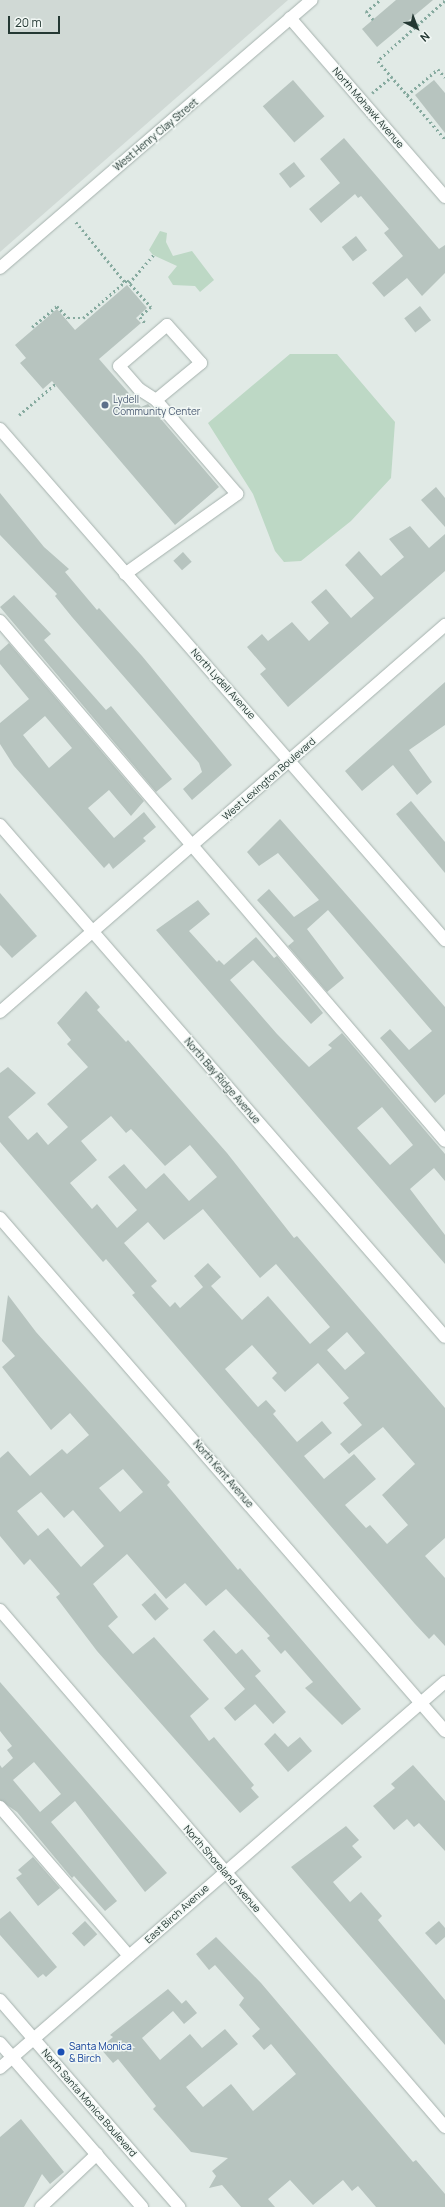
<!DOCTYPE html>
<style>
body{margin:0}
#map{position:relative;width:445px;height:2207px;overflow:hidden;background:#e1eae6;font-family:Manrope,sans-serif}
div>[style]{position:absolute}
.built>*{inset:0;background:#d0d9d5}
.green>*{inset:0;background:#bdd8c5}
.building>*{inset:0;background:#b7c4bf;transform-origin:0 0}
.path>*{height:2.5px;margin-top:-1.25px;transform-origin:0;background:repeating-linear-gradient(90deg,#86aa9f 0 2px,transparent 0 5px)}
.roads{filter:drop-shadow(0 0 1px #a5b1ad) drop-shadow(0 0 1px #a5b1ad)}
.minor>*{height:12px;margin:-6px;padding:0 6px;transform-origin:6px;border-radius:6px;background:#fff}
.dots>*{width:11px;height:11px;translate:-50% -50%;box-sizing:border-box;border:2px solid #f1f7f4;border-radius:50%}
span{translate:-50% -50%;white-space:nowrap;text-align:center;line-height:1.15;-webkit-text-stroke:3px #f1f7f4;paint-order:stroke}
.street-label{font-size:10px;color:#243833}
.service-label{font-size:10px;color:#4e5e75}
.left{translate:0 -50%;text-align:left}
.transit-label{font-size:10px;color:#164399}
.north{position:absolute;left:397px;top:8px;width:40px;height:40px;-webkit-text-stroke:3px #f1f7f4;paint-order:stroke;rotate:138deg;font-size:11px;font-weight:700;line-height:16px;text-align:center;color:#243833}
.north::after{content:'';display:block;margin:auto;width:14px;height:18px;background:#243833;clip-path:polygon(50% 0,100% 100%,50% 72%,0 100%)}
.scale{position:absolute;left:8px;top:16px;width:52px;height:18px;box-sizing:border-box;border:2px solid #243833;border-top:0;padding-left:5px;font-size:12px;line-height:14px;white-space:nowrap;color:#243833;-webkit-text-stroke:3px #f1f7f4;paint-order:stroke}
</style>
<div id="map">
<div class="built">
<i style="clip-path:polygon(0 0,288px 0,0 252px)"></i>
</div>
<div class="green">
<i style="clip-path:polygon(160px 231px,167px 233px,166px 242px,173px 256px,192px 251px,214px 280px,200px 292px,195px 286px,173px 285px,168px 277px,177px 266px,153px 255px,149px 250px)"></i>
<i style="clip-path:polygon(290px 354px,337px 354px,395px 422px,391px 478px,351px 521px,301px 561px,284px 562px,275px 551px,253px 494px,208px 423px)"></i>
</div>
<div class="building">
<i style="clip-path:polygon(396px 0,433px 0,377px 47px,362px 29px)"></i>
<i style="left:293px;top:80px;width:48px;height:40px;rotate:49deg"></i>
<i style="clip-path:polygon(434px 80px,445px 93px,445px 133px,415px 95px)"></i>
<i style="clip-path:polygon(344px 138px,439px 249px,445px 245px,445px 273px,422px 296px,407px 278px,384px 297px,372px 283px,403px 256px,384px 233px,389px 229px,361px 196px,358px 198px,355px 194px,321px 223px,309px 209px,340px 183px,320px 159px)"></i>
<i style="left:294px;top:162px;width:18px;height:19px;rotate:52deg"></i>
<i style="left:356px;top:236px;width:18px;height:18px;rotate:52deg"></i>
<i style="clip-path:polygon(127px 285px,147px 308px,136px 318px,141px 323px,99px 359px,141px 407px,148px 404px,219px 487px,175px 525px,52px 381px,43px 389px,20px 363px,26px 358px,15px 345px,57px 309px,75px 330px)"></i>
<i style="left:420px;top:306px;width:18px;height:20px;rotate:52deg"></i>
<i style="clip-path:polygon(436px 487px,445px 498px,445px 527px,421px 500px)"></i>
<i style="clip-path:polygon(0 493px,44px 547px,69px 569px,65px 572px,97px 610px,99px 608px,142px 656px,232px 765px,192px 800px,183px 789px,202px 772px,199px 763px,72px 617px,55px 596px,57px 594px,0 535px)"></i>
<i style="clip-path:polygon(410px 526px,429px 548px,445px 534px,445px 571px,288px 707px,260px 674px,266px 669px,247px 647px,262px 634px,268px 641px,292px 622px,309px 641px,329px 623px,311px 602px,326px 589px,351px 618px,374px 598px,345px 565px,359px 551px,381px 576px,404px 557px,389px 539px)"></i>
<i style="left:183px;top:552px;width:13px;height:13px;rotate:48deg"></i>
<i style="clip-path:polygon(14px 595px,51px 634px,44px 640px,106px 710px,111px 706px,172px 779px,156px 792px,0 607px)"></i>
<i style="clip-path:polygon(evenodd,9px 643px,144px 801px,131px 816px,109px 790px,88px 808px,114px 838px,144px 812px,156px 827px,143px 838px,146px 841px,113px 869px,109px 863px,104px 868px,14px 766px,0 744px,0 723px,29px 699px,0 664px,0 651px,9px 643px,45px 716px,72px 748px,49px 768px,23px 735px,45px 716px)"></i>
<i style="clip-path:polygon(445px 682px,445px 725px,409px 750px,432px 782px,417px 795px,393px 765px,362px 791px,345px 771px)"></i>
<i style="clip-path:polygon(411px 801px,445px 842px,445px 873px,396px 814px)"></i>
<i style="clip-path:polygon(280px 819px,445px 1007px,445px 1094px,435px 1103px,380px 1038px,390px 1029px,409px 1050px,432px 1031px,328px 910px,307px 929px,344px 978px,327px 992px,288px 946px,294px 941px,257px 900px,269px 889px,294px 917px,319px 900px,278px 853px,259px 866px,247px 852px)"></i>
<i style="clip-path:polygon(0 893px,37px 936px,12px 958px,0 945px)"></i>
<i style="clip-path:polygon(evenodd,198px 900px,210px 914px,189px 931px,217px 962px,219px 960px,224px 965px,256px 937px,274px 958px,277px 956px,323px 1013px,311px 1024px,253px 960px,230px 980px,277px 1034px,309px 1067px,332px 1048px,328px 1045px,342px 1033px,445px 1154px,445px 1181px,434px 1168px,410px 1189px,445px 1235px,445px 1264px,156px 930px,198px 900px,382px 1107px,413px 1145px,390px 1165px,357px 1128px,382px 1107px)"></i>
<i style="clip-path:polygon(evenodd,86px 991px,100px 1007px,97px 1010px,126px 1042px,128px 1040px,227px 1153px,294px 1238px,297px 1236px,445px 1408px,445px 1538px,425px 1556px,445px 1578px,445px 1646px,434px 1634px,429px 1639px,415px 1624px,132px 1295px,135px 1293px,106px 1259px,103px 1262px,0 1142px,0 1073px,8px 1067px,36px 1093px,8px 1117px,28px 1140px,37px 1132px,48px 1145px,68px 1127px,47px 1104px,88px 1067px,67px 1044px,71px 1040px,57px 1023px,86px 991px,111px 1116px,126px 1133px,131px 1129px,165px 1166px,190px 1145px,217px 1177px,189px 1201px,164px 1173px,146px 1189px,124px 1164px,108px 1177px,137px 1210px,117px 1228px,97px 1204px,92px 1209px,70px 1183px,97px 1160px,81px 1141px,111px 1116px,86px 991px,203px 1209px,260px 1278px,276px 1264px,330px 1327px,310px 1344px,268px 1296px,242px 1320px,211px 1286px,221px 1277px,208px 1263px,194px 1276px,203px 1287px,180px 1308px,175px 1302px,170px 1307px,151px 1286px,157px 1281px,124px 1243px,148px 1222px,164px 1240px,203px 1209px,86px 991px,347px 1332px,365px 1353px,345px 1370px,327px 1350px,347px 1332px,86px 991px,252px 1345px,277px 1373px,272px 1378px,285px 1392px,318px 1363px,349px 1398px,343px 1403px,362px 1425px,340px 1444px,349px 1454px,383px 1427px,415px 1464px,382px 1495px,408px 1525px,387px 1544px,370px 1525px,366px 1528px,345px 1505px,376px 1479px,354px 1454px,324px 1479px,304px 1456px,332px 1433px,322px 1421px,297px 1442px,273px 1414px,276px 1411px,266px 1400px,258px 1407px,225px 1369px,252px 1345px)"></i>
<i style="clip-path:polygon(evenodd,8px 1295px,36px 1332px,170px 1482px,167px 1485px,238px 1570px,240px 1568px,361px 1709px,342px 1725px,305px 1688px,313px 1682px,285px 1650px,281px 1654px,267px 1638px,270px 1636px,226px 1589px,206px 1606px,185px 1583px,166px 1599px,127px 1554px,93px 1584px,118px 1617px,108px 1626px,133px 1654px,154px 1637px,209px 1699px,190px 1716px,209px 1741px,214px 1737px,254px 1785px,251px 1788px,259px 1797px,240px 1813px,97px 1651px,56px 1597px,60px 1594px,30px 1559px,24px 1565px,0 1536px,0 1458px,8px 1451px,30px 1476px,62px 1449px,67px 1454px,89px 1435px,70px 1413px,51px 1430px,2px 1367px,15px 1356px,2px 1341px,8px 1295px,123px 1469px,143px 1492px,120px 1512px,99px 1488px,123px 1469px,8px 1295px,41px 1492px,64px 1518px,73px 1510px,104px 1546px,81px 1567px,48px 1528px,38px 1536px,17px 1511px,41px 1492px)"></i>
<i style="left:155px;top:1593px;width:21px;height:18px;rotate:49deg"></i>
<i style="clip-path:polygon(214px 1630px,236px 1654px,242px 1649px,261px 1671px,255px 1676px,286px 1712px,273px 1724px,255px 1704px,235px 1721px,224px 1708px,245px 1689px,203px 1640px)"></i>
<i style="clip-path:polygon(evenodd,0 1682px,167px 1873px,145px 1892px,75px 1801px,51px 1822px,117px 1901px,105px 1911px,74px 1876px,72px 1878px,17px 1812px,0 1800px,0 1765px,2px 1768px,13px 1758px,7px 1750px,12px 1746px,0 1731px,0 1682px,34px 1762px,61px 1794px,40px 1812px,13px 1780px,34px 1762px)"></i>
<i style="clip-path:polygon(275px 1733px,288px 1747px,300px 1737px,312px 1751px,288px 1772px,264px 1744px)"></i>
<i style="clip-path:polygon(413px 1765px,445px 1801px,445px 1851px,419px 1823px,414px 1827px,407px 1819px,394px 1830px,373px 1806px,395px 1788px,391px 1784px)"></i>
<i style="clip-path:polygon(346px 1826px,359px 1840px,352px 1846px,362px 1857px,333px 1882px,350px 1902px,361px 1892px,382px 1916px,378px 1920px,445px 2000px,445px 2045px,291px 1867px)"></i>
<i style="clip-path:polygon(33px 1857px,60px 1888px,38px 1906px,16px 1878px,22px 1874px,18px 1870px)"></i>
<i style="clip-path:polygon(10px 1911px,57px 1967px,46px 1977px,43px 1974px,38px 1978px,0 1935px,0 1919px)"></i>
<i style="left:85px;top:1921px;width:18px;height:18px;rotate:47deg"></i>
<i style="clip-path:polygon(439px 1921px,445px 1928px,445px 1937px,436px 1945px,425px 1933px)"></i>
<i style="clip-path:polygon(216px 1937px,261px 1983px,413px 2162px,416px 2160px,445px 2194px,445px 2207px,376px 2207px,358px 2186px,352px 2191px,343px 2180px,313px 2205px,290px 2180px,268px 2199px,275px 2207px,241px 2207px,222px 2185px,209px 2188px,216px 2176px,212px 2171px,228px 2158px,191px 2152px,153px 2109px,156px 2106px,118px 2059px,113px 2063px,100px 2048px,113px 2037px,110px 2035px,168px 1989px,182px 2004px,177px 2008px,186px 2000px,197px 2013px,184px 2024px,173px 2011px,142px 2038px,160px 2060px,190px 2034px,202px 2048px,225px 2029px,238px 2044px,186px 2087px,203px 2107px,231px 2084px,253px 2111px,296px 2074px,271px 2044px,264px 2050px,252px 2036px,260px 2029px,239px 2005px,244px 1998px,215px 1965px,209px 1970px,196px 1954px)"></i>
<i style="clip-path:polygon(21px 2119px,64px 2172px,50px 2184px,42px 2174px,24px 2207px,0 2207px,0 2137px)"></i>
</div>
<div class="path">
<i style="left:445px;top:1px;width:90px;rotate:138.2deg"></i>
<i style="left:378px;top:61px;width:103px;rotate:49.3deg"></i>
<i style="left:373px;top:20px;width:11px;rotate:-131deg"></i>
<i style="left:366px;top:12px;width:18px;rotate:-41deg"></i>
<i style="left:372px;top:93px;width:26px;rotate:-40deg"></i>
<i style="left:407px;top:95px;width:40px;rotate:-40deg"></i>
<i style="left:438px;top:69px;width:11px;rotate:49deg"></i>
<i style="left:76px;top:222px;width:77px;rotate:50.8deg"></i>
<i style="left:129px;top:283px;width:37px;rotate:-49deg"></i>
<i style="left:32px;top:327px;width:33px;rotate:-40deg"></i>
<i style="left:57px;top:306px;width:16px;rotate:47deg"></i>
<i style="left:68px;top:318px;width:15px"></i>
<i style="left:83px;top:318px;width:58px;rotate:-40.8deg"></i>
<i style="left:127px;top:280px;width:36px;rotate:48deg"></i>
<i style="left:151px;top:307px;width:15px;rotate:138deg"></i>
<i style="left:140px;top:317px;width:9px;rotate:49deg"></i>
<i style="left:19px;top:415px;width:48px;rotate:-40.7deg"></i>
</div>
<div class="roads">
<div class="minor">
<i style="left:290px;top:18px;width:237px;rotate:49.1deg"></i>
<i style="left:0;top:268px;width:411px;rotate:-40.7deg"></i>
<i style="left:0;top:429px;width:678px;rotate:48.95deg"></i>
<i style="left:125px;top:574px;width:138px;rotate:-35.5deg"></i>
<i style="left:237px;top:494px;width:124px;rotate:-130.8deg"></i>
<i style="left:156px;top:400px;width:20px;rotate:-147deg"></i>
<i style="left:139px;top:389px;width:30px;rotate:-131deg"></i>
<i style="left:119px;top:366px;width:63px;rotate:-40.5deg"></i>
<i style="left:167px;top:325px;width:51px;rotate:48.2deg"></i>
<i style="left:201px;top:363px;width:58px;rotate:140.6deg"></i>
<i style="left:0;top:621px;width:684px;rotate:49.44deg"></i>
<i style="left:0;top:825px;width:678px;rotate:49deg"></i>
<i style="left:0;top:1012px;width:590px;rotate:-41.01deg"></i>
<i style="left:0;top:1218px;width:679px;rotate:49.06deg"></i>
<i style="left:0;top:1610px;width:682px;rotate:49.28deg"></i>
<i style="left:0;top:1807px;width:197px;rotate:49.1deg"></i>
<i style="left:0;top:2000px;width:274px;rotate:49.1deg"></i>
<i style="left:0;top:2043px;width:217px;rotate:49.1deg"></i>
<i style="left:0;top:2068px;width:589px;rotate:-40.94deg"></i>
<i style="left:41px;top:2207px;width:77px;rotate:-43.4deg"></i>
</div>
</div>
<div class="dots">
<i style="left:105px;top:405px;background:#5c6f8a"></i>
<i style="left:61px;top:2052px;background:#1a4fb4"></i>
</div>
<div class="street-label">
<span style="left:368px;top:108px;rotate:49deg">North Mohawk Avenue</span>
<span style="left:156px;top:135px;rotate:-40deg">West Henry Clay Street</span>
<span style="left:223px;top:684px;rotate:48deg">North Lydell Avenue</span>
<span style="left:269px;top:779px;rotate:-41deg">West Lexington Boulevard</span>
<span style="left:222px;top:1081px;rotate:49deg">North Bay Ridge Avenue</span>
<span style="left:223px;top:1474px;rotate:49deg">North Kent Avenue</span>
<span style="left:222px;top:1869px;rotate:49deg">North Shoreland Avenue</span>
<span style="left:177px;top:1914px;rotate:-42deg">East Birch Avenue</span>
<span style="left:89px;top:2103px;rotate:49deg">North Santa Monica Boulevard</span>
</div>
<div class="service-label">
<span class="left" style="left:113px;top:405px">Lydell<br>Community Center</span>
</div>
<div class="transit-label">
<span class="left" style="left:69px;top:2052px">Santa Monica<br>&amp; Birch</span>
</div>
<div class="north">N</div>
<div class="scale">20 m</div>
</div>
